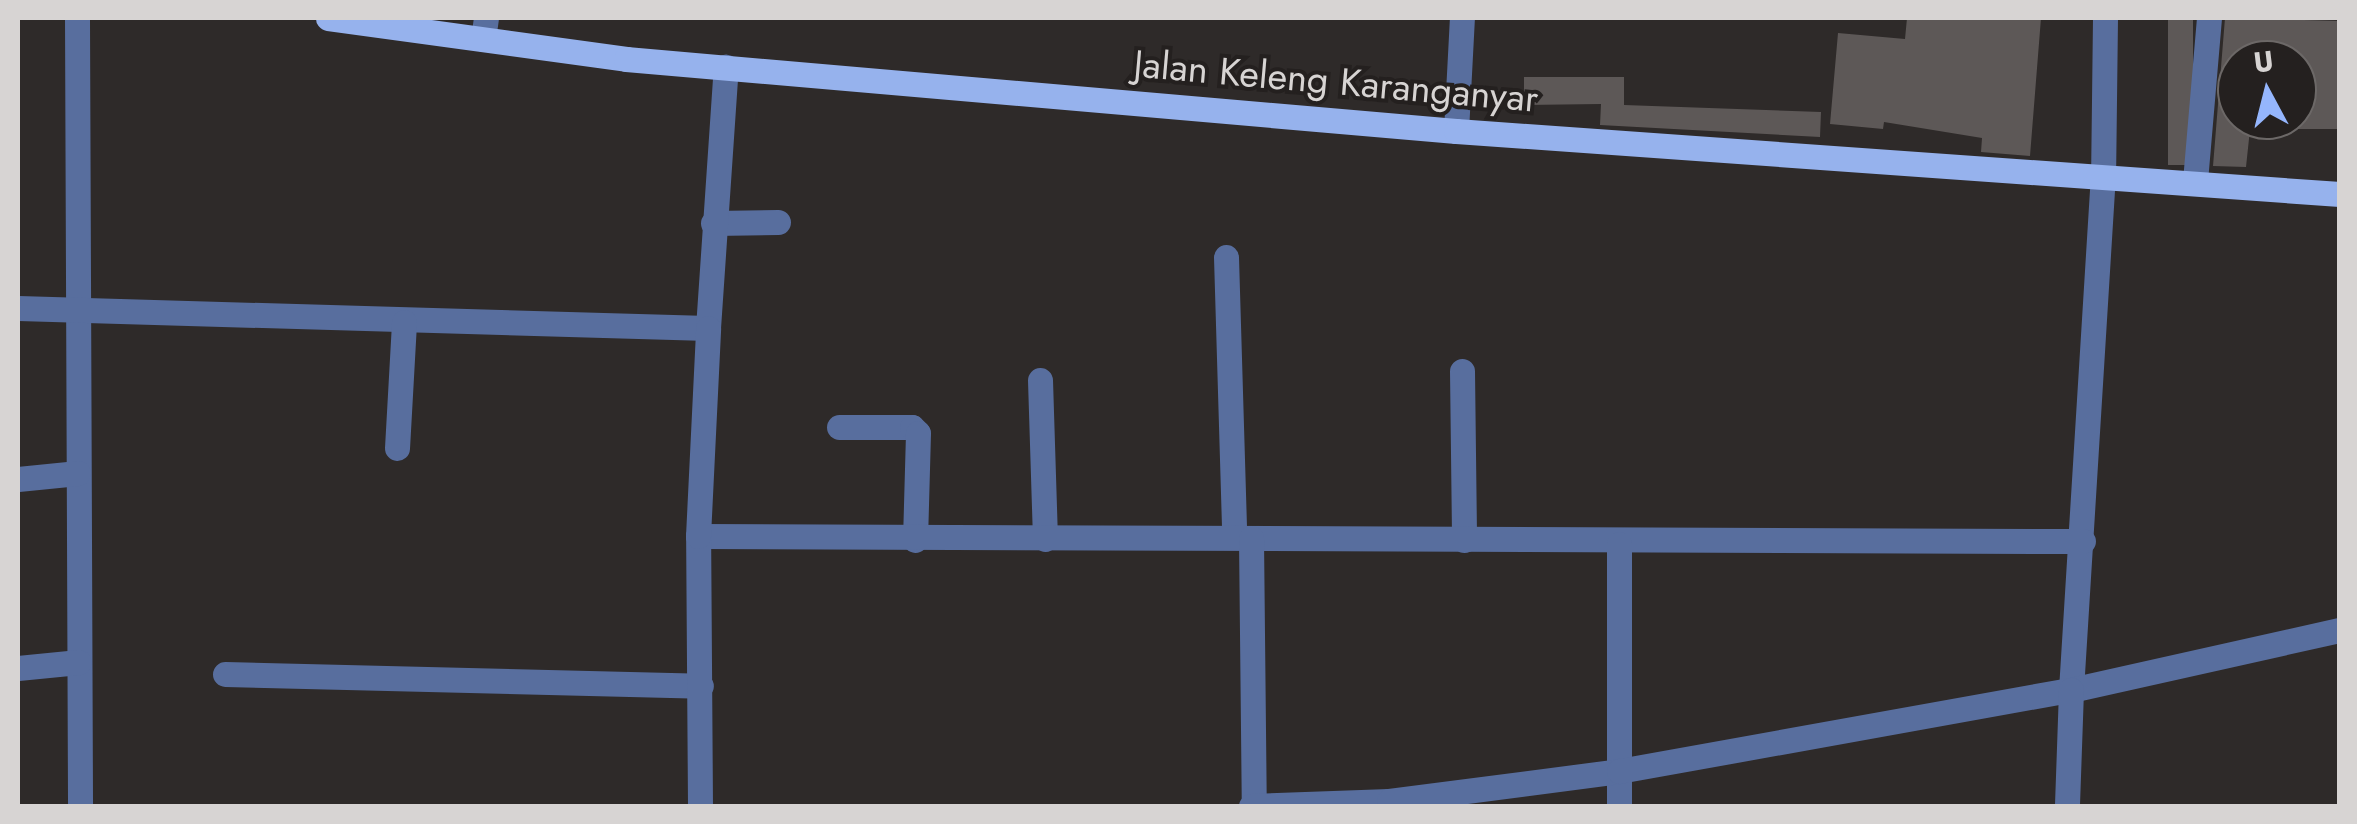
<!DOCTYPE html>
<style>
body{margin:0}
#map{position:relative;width:2357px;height:824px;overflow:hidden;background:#2e2a29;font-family:Jost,sans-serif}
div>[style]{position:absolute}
.building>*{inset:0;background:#5d5857;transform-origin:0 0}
.minor>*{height:25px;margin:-12.5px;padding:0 12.5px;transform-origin:12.5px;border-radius:12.5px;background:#586e9e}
.major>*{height:25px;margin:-12.5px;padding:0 12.5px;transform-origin:12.5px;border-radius:12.5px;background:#96b2ed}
span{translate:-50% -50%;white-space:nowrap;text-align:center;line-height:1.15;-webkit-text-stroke:8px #24201f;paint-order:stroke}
.street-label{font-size:38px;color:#d7d4d3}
.frame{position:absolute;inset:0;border:20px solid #d7d4d3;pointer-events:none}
.north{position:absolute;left:2217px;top:40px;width:100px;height:100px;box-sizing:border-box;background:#24201f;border:2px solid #6c6867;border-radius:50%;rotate:353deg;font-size:28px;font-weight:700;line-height:40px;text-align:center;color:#d7d4d3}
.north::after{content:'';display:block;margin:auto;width:35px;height:45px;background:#95b6fd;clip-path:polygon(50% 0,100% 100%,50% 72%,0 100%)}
</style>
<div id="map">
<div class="building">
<i style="clip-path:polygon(1907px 18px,2041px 18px,2030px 156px,1981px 152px,1982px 138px,1884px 122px,1883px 129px,1830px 124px,1838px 33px,1905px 39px)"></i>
<i style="left:2168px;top:18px;width:25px;height:147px"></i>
<i style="clip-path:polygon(2225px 18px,2340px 21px,2340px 129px,2297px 129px,2297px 60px,2237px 60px,2237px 120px,2251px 120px,2246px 167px,2213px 166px)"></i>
<i style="clip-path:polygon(1524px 77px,1624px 77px,1624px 105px,1821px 112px,1820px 137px,1600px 125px,1601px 104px,1524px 105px)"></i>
</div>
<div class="minor">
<i style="left:77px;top:18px;width:788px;rotate:89.78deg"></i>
<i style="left:2105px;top:18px;width:156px;rotate:90.7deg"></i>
<i style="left:2103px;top:174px;width:517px;rotate:93.55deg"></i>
<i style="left:2071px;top:690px;width:276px;rotate:-12.6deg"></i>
<i style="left:483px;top:39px;width:21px;rotate:-82deg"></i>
<i style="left:1456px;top:131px;width:113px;rotate:-87deg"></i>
<i style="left:2195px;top:181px;width:164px;rotate:-85.1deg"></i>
<i style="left:713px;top:223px;width:65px;rotate:-0.9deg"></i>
<i style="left:1226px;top:257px;width:277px;rotate:88.3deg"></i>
<i style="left:18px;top:308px;width:690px;rotate:1.66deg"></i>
<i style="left:708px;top:328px;width:262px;rotate:-86.1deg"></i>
<i style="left:1462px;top:371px;width:169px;rotate:89.3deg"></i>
<i style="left:1040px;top:380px;width:159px;rotate:88.2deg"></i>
<i style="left:839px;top:427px;width:73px"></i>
<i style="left:912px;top:427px;width:8px;rotate:45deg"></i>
<i style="left:918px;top:433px;width:107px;rotate:91.6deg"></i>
<i style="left:397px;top:448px;width:126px;rotate:-86.8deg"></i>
<i style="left:18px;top:479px;width:60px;rotate:-5.7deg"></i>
<i style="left:698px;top:536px;width:1385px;rotate:0.21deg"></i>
<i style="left:1251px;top:538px;width:268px;rotate:89.4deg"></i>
<i style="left:1619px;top:544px;width:262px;rotate:90deg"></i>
<i style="left:18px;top:668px;width:61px;rotate:-5.6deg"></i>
<i style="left:225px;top:674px;width:476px;rotate:1.4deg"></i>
<i style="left:700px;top:806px;width:270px;rotate:-90.4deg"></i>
<i style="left:698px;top:536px;width:208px;rotate:-87.2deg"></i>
<i style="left:1251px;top:806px;width:138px;rotate:-2.1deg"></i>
<i style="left:1389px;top:801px;width:232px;rotate:-7.4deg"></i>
<i style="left:1619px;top:771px;width:459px;rotate:-10.2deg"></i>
<i style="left:2071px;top:690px;width:116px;rotate:92deg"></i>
</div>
<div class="major">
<i style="left:328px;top:18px;width:301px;rotate:7.8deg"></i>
<i style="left:626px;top:59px;width:833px;rotate:4.96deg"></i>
<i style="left:1456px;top:131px;width:886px;rotate:4.08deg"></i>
</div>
<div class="street-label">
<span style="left:1336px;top:81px;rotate:5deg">Jalan Keleng Karanganyar</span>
</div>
<div class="frame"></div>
<div class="north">U</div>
</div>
